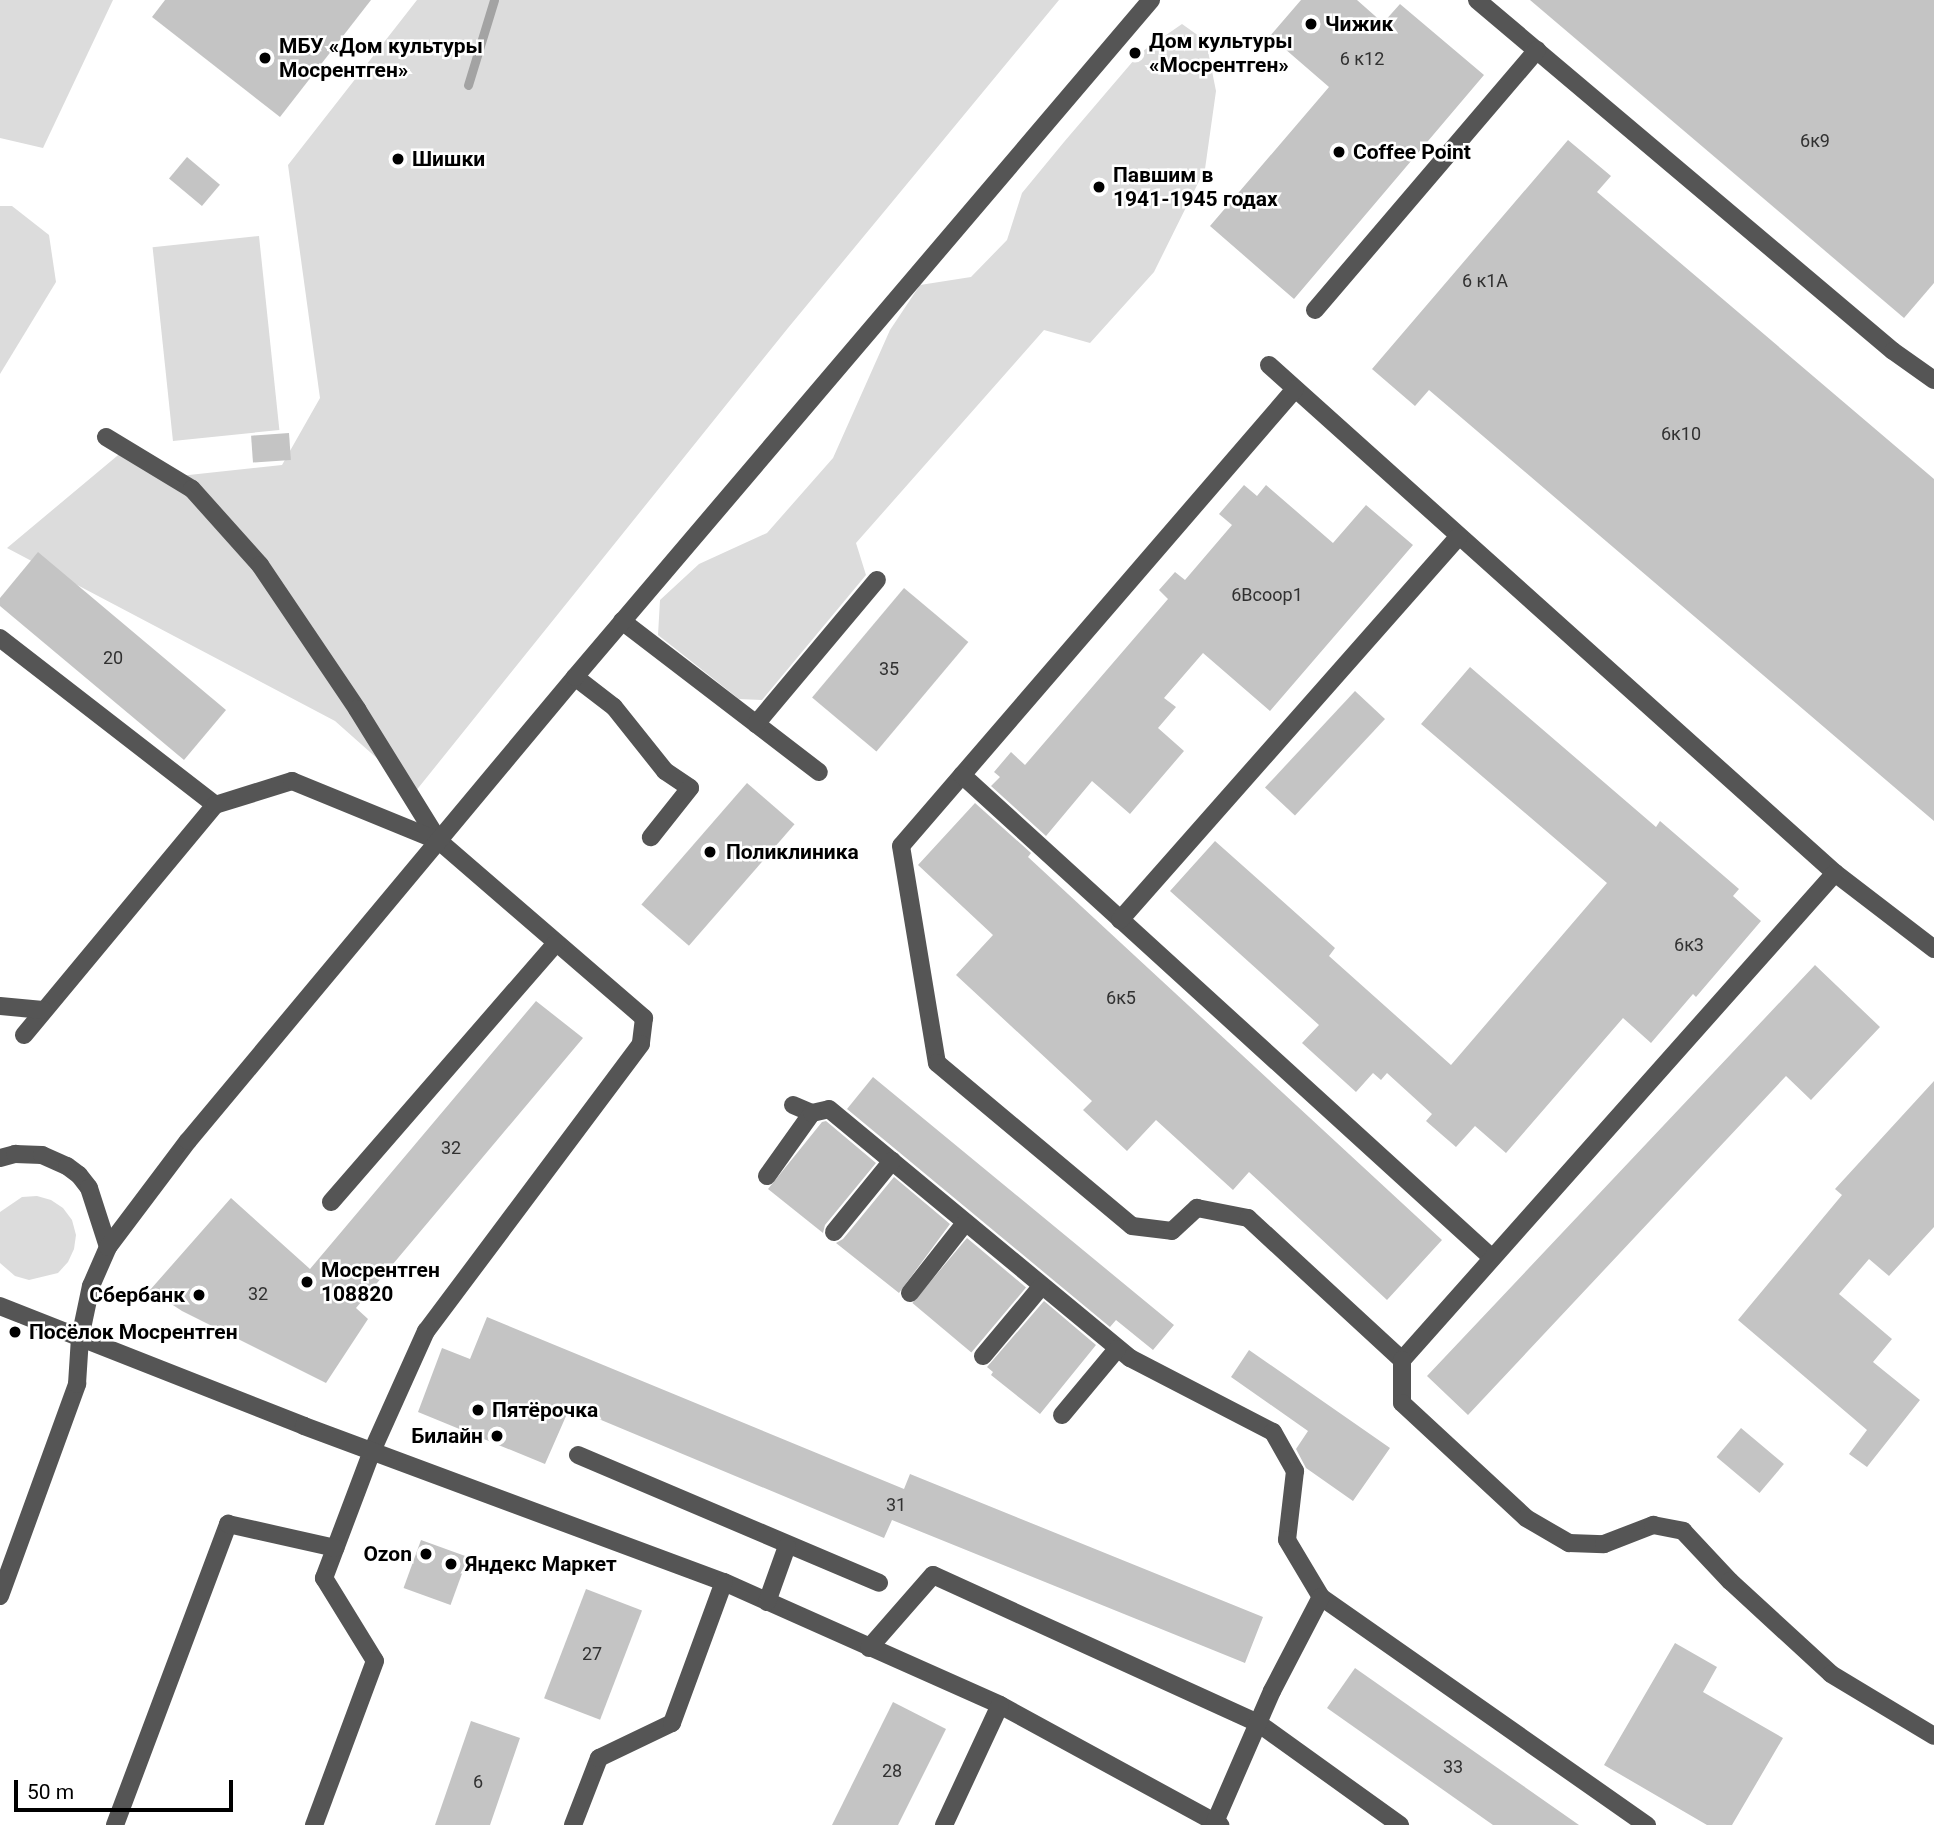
<!DOCTYPE html>
<meta charset="utf-8">
<style>
body{margin:0}
#map{position:relative;width:1934px;height:1825px;overflow:hidden;background:#fff;font-family:Roboto,sans-serif}
div>[style]{position:absolute}
.green>*{inset:0;background:#dcdcdc;transform-origin:0 0}
.stream>*{height:9px;margin:-4.5px;padding:0 4.5px;transform-origin:4.5px;border-radius:4.5px;background:#a3a3a3}
.building>*{inset:0;background:#c4c4c4;transform-origin:0 0}
.minor>*{height:18px;margin:-9px;padding:0 9px;transform-origin:9px;border-radius:9px;background:#555}
.dots>*{width:19px;height:19px;translate:-50% -50%;box-sizing:border-box;border:4px solid #fff;border-radius:50%}
span{translate:-50% -50%;white-space:nowrap;text-align:center;line-height:1.15;-webkit-text-stroke:5px #fff;paint-order:stroke}
.number-label{font-size:18px;color:#313131}
.number-label span{-webkit-text-stroke-width:0}
.poi-label{font-size:21px;color:#000;font-weight:700}
.left{translate:0 -50%;text-align:left}
.right{translate:-100% -50%;text-align:right}
.scale{position:absolute;left:14px;top:1780px;width:219px;height:32px;box-sizing:border-box;border:4px solid #000;border-top:0;padding-left:9px;font-size:21px;line-height:24px;white-space:nowrap;color:#000;-webkit-text-stroke:5px #fff;paint-order:stroke}
</style>
<div id="map">
<div class="green">
<i style="clip-path:polygon(0 0,113px 0,43px 148px,0 138px)"></i>
<i style="clip-path:polygon(417px 0,1059px 0,788px 328px,415px 792px,335px 721px,7px 548px,123px 451px,161px 478px,282px 465px,320px 398px,288px 165px)"></i>
<i style="clip-path:polygon(1182px 24px,1206px 41px,1216px 91px,1205px 169px,1154px 272px,1090px 343px,1044px 330px,856px 543px,866px 575px,762px 700px,739px 699px,658px 635px,660px 600px,699px 564px,767px 533px,833px 458px,890px 330px,920px 285px,971px 277px,1007px 240px,1022px 193px,1064px 142px,1140px 53px)"></i>
<i style="clip-path:polygon(0 206px,12px 206px,49px 235px,56px 282px,0 374px)"></i>
<i style="left:259px;top:236px;width:195px;height:107px;rotate:84deg"></i>
<i style="clip-path:polygon(37px 1196px,51px 1200px,63px 1208px,72px 1220px,76px 1235px,74px 1249px,68px 1262px,58px 1273px,29px 1280px,15px 1276px,0 1263px,0 1212px,22px 1197px)"></i>
</div>
<div class="stream">
<i style="left:468px;top:85px;width:89px;rotate:-73deg"></i>
</div>
<div class="building">
<i style="clip-path:polygon(165px 0,371px 0,280px 117px,152px 17px)"></i>
<i style="clip-path:polygon(1301px 0,1357px 0,1383px 23px,1400px 4px,1484px 75px,1294px 299px,1210px 226px,1329px 87px,1270px 36px)"></i>
<i style="clip-path:polygon(1530px 0,1934px 0,1934px 283px,1904px 318px)"></i>
<i style="clip-path:polygon(1568px 140px,1611px 176px,1597px 192px,1934px 479px,1934px 821px,1429px 390px,1415px 406px,1372px 369px)"></i>
<i style="left:187px;top:157px;width:43px;height:28px;rotate:40deg"></i>
<i style="left:289px;top:433px;width:27px;height:38px;rotate:86deg"></i>
<i style="clip-path:polygon(1244px 485px,1257px 496px,1266px 485px,1333px 543px,1366px 505px,1413px 545px,1270px 711px,1203px 653px,1164px 698px,1176px 707px,1158px 728px,1184px 751px,1130px 814px,1092px 781px,1046px 836px,991px 786px,1000px 777px,994px 772px,1011px 752px,1025px 765px,1168px 599px,1159px 590px,1175px 572px,1185px 580px,1232px 525px,1219px 514px)"></i>
<i style="clip-path:polygon(38px 552px,226px 710px,184px 760px,0 606px,0 598px)"></i>
<i style="left:904px;top:588px;width:84px;height:143px;rotate:40deg"></i>
<i style="clip-path:polygon(1470px 667px,1656px 827px,1660px 821px,1739px 889px,1733px 896px,1761px 921px,1696px 997px,1693px 994px,1651px 1043px,1623px 1018px,1506px 1153px,1475px 1126px,1456px 1147px,1426px 1121px,1432px 1114px,1387px 1073px,1381px 1080px,1373px 1073px,1356px 1092px,1302px 1043px,1319px 1025px,1170px 891px,1215px 841px,1335px 948px,1329px 956px,1451px 1065px,1607px 883px,1421px 724px)"></i>
<i style="left:1355px;top:691px;width:41px;height:132px;rotate:43deg"></i>
<i style="left:747px;top:783px;width:63px;height:161px;rotate:41deg"></i>
<i style="clip-path:polygon(975px 803px,1031px 853px,1028px 857px,1442px 1240px,1387px 1300px,1249px 1172px,1233px 1190px,1156px 1120px,1127px 1151px,1083px 1110px,1092px 1101px,956px 975px,993px 935px,918px 865px)"></i>
<i style="clip-path:polygon(1815px 965px,1880px 1027px,1811px 1100px,1786px 1076px,1468px 1415px,1427px 1376px)"></i>
<i style="clip-path:polygon(536px 1001px,583px 1038px,356px 1308px,368px 1319px,326px 1383px,182px 1311px,150px 1290px,231px 1198px,310px 1269px)"></i>
<i style="clip-path:polygon(873px 1077px,1174px 1325px,1153px 1350px,1116px 1320px,1110px 1327px,847px 1109px)"></i>
<i style="clip-path:polygon(1934px 1081px,1934px 1227px,1889px 1276px,1869px 1259px,1839px 1294px,1892px 1339px,1873px 1362px,1920px 1400px,1867px 1467px,1849px 1454px,1867px 1430px,1738px 1320px,1842px 1195px,1835px 1189px)"></i>
<i style="clip-path:polygon(826px 1121px,876px 1163px,825px 1225px,823px 1233px,768px 1189px,822px 1122px)"></i>
<i style="clip-path:polygon(894px 1177px,950px 1224px,899px 1293px,836px 1243px,843px 1239px)"></i>
<i style="left:967px;top:1238px;width:77px;height:85px;rotate:40deg"></i>
<i style="clip-path:polygon(1044px 1301px,1096px 1345px,1040px 1414px,991px 1375px,993px 1372px,987px 1367px)"></i>
<i style="clip-path:polygon(487px 1317px,904px 1489px,910px 1474px,1263px 1617px,1245px 1663px,892px 1520px,884px 1538px,570px 1407px,545px 1464px,418px 1412px,442px 1348px,470px 1359px)"></i>
<i style="clip-path:polygon(1249px 1350px,1390px 1448px,1353px 1501px,1306px 1468px,1296px 1449px,1308px 1431px,1231px 1377px)"></i>
<i style="left:1741px;top:1428px;width:56px;height:38px;rotate:40deg"></i>
<i style="left:421px;top:1540px;width:50px;height:51px;rotate:20deg"></i>
<i style="left:586px;top:1589px;width:60px;height:117px;rotate:21deg"></i>
<i style="clip-path:polygon(1675px 1643px,1717px 1667px,1703px 1692px,1783px 1738px,1732px 1825px,1707px 1825px,1604px 1765px)"></i>
<i style="clip-path:polygon(1355px 1668px,1579px 1825px,1493px 1825px,1327px 1708px)"></i>
<i style="clip-path:polygon(893px 1702px,946px 1729px,898px 1825px,832px 1825px)"></i>
<i style="clip-path:polygon(471px 1721px,520px 1738px,490px 1825px,435px 1825px)"></i>
</div>
<div class="minor">
<i style="left:1477px;top:0;width:544px;rotate:40.16deg"></i>
<i style="left:1893px;top:351px;width:50px;rotate:35.3deg"></i>
<i style="left:1315px;top:310px;width:342px;rotate:-49.5deg"></i>
<i style="left:1269px;top:365px;width:761px;rotate:41.91deg"></i>
<i style="left:1835px;top:873px;width:125px;rotate:37.5deg"></i>
<i style="left:1295px;top:389px;width:603px;rotate:130.77deg"></i>
<i style="left:901px;top:846px;width:220px;rotate:80.6deg"></i>
<i style="left:937px;top:1063px;width:254px;rotate:39.9deg"></i>
<i style="left:1132px;top:1226px;width:40px;rotate:7.1deg"></i>
<i style="left:1172px;top:1231px;width:34px;rotate:-43deg"></i>
<i style="left:1197px;top:1208px;width:52px;rotate:11.1deg"></i>
<i style="left:1248px;top:1218px;width:209px;rotate:42.7deg"></i>
<i style="left:106px;top:437px;width:100px;rotate:31.2deg"></i>
<i style="left:192px;top:489px;width:102px;rotate:48.2deg"></i>
<i style="left:260px;top:565px;width:174px;rotate:56deg"></i>
<i style="left:357px;top:709px;width:155px;rotate:58.2deg"></i>
<i style="left:622px;top:621px;width:248px;rotate:37.5deg"></i>
<i style="left:0;top:638px;width:272px;rotate:37.8deg"></i>
<i style="left:215px;top:805px;width:299px;rotate:129.7deg"></i>
<i style="left:575px;top:677px;width:49px;rotate:37.6deg"></i>
<i style="left:614px;top:707px;width:82px;rotate:51.4deg"></i>
<i style="left:665px;top:771px;width:30px;rotate:34deg"></i>
<i style="left:690px;top:788px;width:63px;rotate:128.5deg"></i>
<i style="left:756px;top:724px;width:188px;rotate:-50deg"></i>
<i style="left:962px;top:775px;width:717px;rotate:42.34deg"></i>
<i style="left:215px;top:805px;width:81px;rotate:-17.3deg"></i>
<i style="left:292px;top:781px;width:159px;rotate:22.2deg"></i>
<i style="left:439px;top:841px;width:271px;rotate:40.8deg"></i>
<i style="left:644px;top:1018px;width:26px;rotate:97deg"></i>
<i style="left:641px;top:1044px;width:359px;rotate:126.8deg"></i>
<i style="left:426px;top:1331px;width:132px;rotate:114.2deg"></i>
<i style="left:372px;top:1451px;width:136px;rotate:110.7deg"></i>
<i style="left:324px;top:1578px;width:97px;rotate:58.4deg"></i>
<i style="left:375px;top:1661px;width:175px;rotate:110.4deg"></i>
<i style="left:1835px;top:873px;width:652px;rotate:131.64deg"></i>
<i style="left:1402px;top:1360px;width:43px;rotate:90deg"></i>
<i style="left:1402px;top:1403px;width:169px;rotate:42.8deg"></i>
<i style="left:1526px;top:1518px;width:50px;rotate:30.2deg"></i>
<i style="left:1569px;top:1543px;width:35px;rotate:2deg"></i>
<i style="left:1604px;top:1544px;width:53px;rotate:-21.2deg"></i>
<i style="left:1653px;top:1525px;width:31px;rotate:11deg"></i>
<i style="left:1683px;top:1531px;width:69px;rotate:46.8deg"></i>
<i style="left:1730px;top:1581px;width:137px;rotate:42.6deg"></i>
<i style="left:1831px;top:1674px;width:120px;rotate:31deg"></i>
<i style="left:1120px;top:920px;width:512px;rotate:-48.56deg"></i>
<i style="left:0;top:1006px;width:43px;rotate:5.3deg"></i>
<i style="left:793px;top:1105px;width:21px;rotate:23deg"></i>
<i style="left:0;top:1158px;width:16px;rotate:-15deg"></i>
<i style="left:15px;top:1154px;width:27px;rotate:2deg"></i>
<i style="left:42px;top:1155px;width:27px;rotate:24deg"></i>
<i style="left:67px;top:1166px;width:15px;rotate:37deg"></i>
<i style="left:79px;top:1175px;width:16px;rotate:52deg"></i>
<i style="left:89px;top:1188px;width:62px;rotate:72.1deg"></i>
<i style="left:767px;top:1176px;width:77px;rotate:-54.5deg"></i>
<i style="left:812px;top:1113px;width:17px;rotate:-13deg"></i>
<i style="left:829px;top:1109px;width:391px;rotate:39.6deg"></i>
<i style="left:1130px;top:1358px;width:161px;rotate:27.4deg"></i>
<i style="left:1273px;top:1432px;width:45px;rotate:60.6deg"></i>
<i style="left:1295px;top:1471px;width:69px;rotate:96.6deg"></i>
<i style="left:1287px;top:1540px;width:66px;rotate:59.2deg"></i>
<i style="left:1321px;top:1597px;width:398px;rotate:35deg"></i>
<i style="left:331px;top:1202px;width:343px;rotate:-49deg"></i>
<i style="left:834px;top:1232px;width:92px;rotate:-50.8deg"></i>
<i style="left:910px;top:1293px;width:89px;rotate:-51.8deg"></i>
<i style="left:0;top:1306px;width:327px;rotate:21.5deg"></i>
<i style="left:304px;top:1426px;width:448px;rotate:20.4deg"></i>
<i style="left:724px;top:1582px;width:302px;rotate:24deg"></i>
<i style="left:1000px;top:1705px;width:251px;rotate:28.6deg"></i>
<i style="left:983px;top:1356px;width:90px;rotate:-50deg"></i>
<i style="left:1062px;top:1415px;width:86px;rotate:-50.2deg"></i>
<i style="left:578px;top:1455px;width:327px;rotate:23deg"></i>
<i style="left:0;top:1596px;width:226px;rotate:-70deg"></i>
<i style="left:77px;top:1384px;width:46px;rotate:-86.3deg"></i>
<i style="left:80px;top:1338px;width:53px;rotate:-78.1deg"></i>
<i style="left:91px;top:1286px;width:43px;rotate:-66.4deg"></i>
<i style="left:108px;top:1247px;width:133px;rotate:-53deg"></i>
<i style="left:188px;top:1141px;width:604px;rotate:-50.17deg"></i>
<i style="left:575px;top:677px;width:889px;rotate:-49.61deg"></i>
<i style="left:767px;top:1602px;width:59px;rotate:-70.3deg"></i>
<i style="left:869px;top:1648px;width:97px;rotate:-48.8deg"></i>
<i style="left:933px;top:1575px;width:357px;rotate:24.5deg"></i>
<i style="left:1258px;top:1723px;width:175px;rotate:35.7deg"></i>
<i style="left:1215px;top:1822px;width:143px;rotate:-66.5deg"></i>
<i style="left:1272px;top:1691px;width:106px;rotate:-62.5deg"></i>
<i style="left:115px;top:1825px;width:322px;rotate:-69.4deg"></i>
<i style="left:228px;top:1524px;width:110px;rotate:12.6deg"></i>
<i style="left:573px;top:1825px;width:72px;rotate:-68.8deg"></i>
<i style="left:599px;top:1758px;width:81px;rotate:-25.6deg"></i>
<i style="left:672px;top:1723px;width:150px;rotate:-69.8deg"></i>
<i style="left:944px;top:1825px;width:132px;rotate:-65deg"></i>
</div>
<div class="dots">
<i style="left:1311px;top:24px;background:#000"></i>
<i style="left:1135px;top:53px;background:#000"></i>
<i style="left:265px;top:58px;background:#000"></i>
<i style="left:1339px;top:152px;background:#000"></i>
<i style="left:398px;top:159px;background:#000"></i>
<i style="left:1099px;top:187px;background:#000"></i>
<i style="left:710px;top:852px;background:#000"></i>
<i style="left:307px;top:1282px;background:#000"></i>
<i style="left:199px;top:1295px;background:#000"></i>
<i style="left:15px;top:1332px;background:#000"></i>
<i style="left:478px;top:1410px;background:#000"></i>
<i style="left:497px;top:1436px;background:#000"></i>
<i style="left:426px;top:1554px;background:#000"></i>
<i style="left:451px;top:1564px;background:#000"></i>
</div>
<div class="number-label">
<span style="left:1362px;top:59px">6 к12</span>
<span style="left:1815px;top:141px">6к9</span>
<span style="left:1485px;top:281px">6 к1А</span>
<span style="left:1681px;top:434px">6к10</span>
<span style="left:1267px;top:595px">6Всоор1</span>
<span style="left:113px;top:658px">20</span>
<span style="left:889px;top:669px">35</span>
<span style="left:1689px;top:945px">6к3</span>
<span style="left:1121px;top:998px">6к5</span>
<span style="left:451px;top:1148px">32</span>
<span style="left:258px;top:1294px">32</span>
<span style="left:896px;top:1505px">31</span>
<span style="left:592px;top:1654px">27</span>
<span style="left:1453px;top:1767px">33</span>
<span style="left:892px;top:1771px">28</span>
<span style="left:478px;top:1782px">6</span>
</div>
<div class="poi-label">
<span class="left" style="left:1325px;top:24px">Чижик</span>
<span class="left" style="left:1149px;top:53px">Дом культуры<br>«Мосрентген»</span>
<span class="left" style="left:279px;top:58px">МБУ «Дом культуры<br>Мосрентген»</span>
<span class="left" style="left:1353px;top:152px">Coffee Point</span>
<span class="left" style="left:412px;top:159px">Шишки</span>
<span class="left" style="left:1113px;top:187px">Павшим в<br>1941-1945 годах</span>
<span class="left" style="left:726px;top:852px">Поликлиника</span>
<span class="left" style="left:321px;top:1282px">Мосрентген<br>108820</span>
<span class="right" style="left:185px;top:1295px">Сбербанк</span>
<span class="left" style="left:29px;top:1332px">Посёлок Мосрентген</span>
<span class="left" style="left:492px;top:1410px">Пятёрочка</span>
<span class="right" style="left:483px;top:1436px">Билайн</span>
<span class="right" style="left:412px;top:1554px">Ozon</span>
<span class="left" style="left:465px;top:1564px">Яндекс Маркет</span>
</div>
<div class="scale">50 m</div>
</div>
